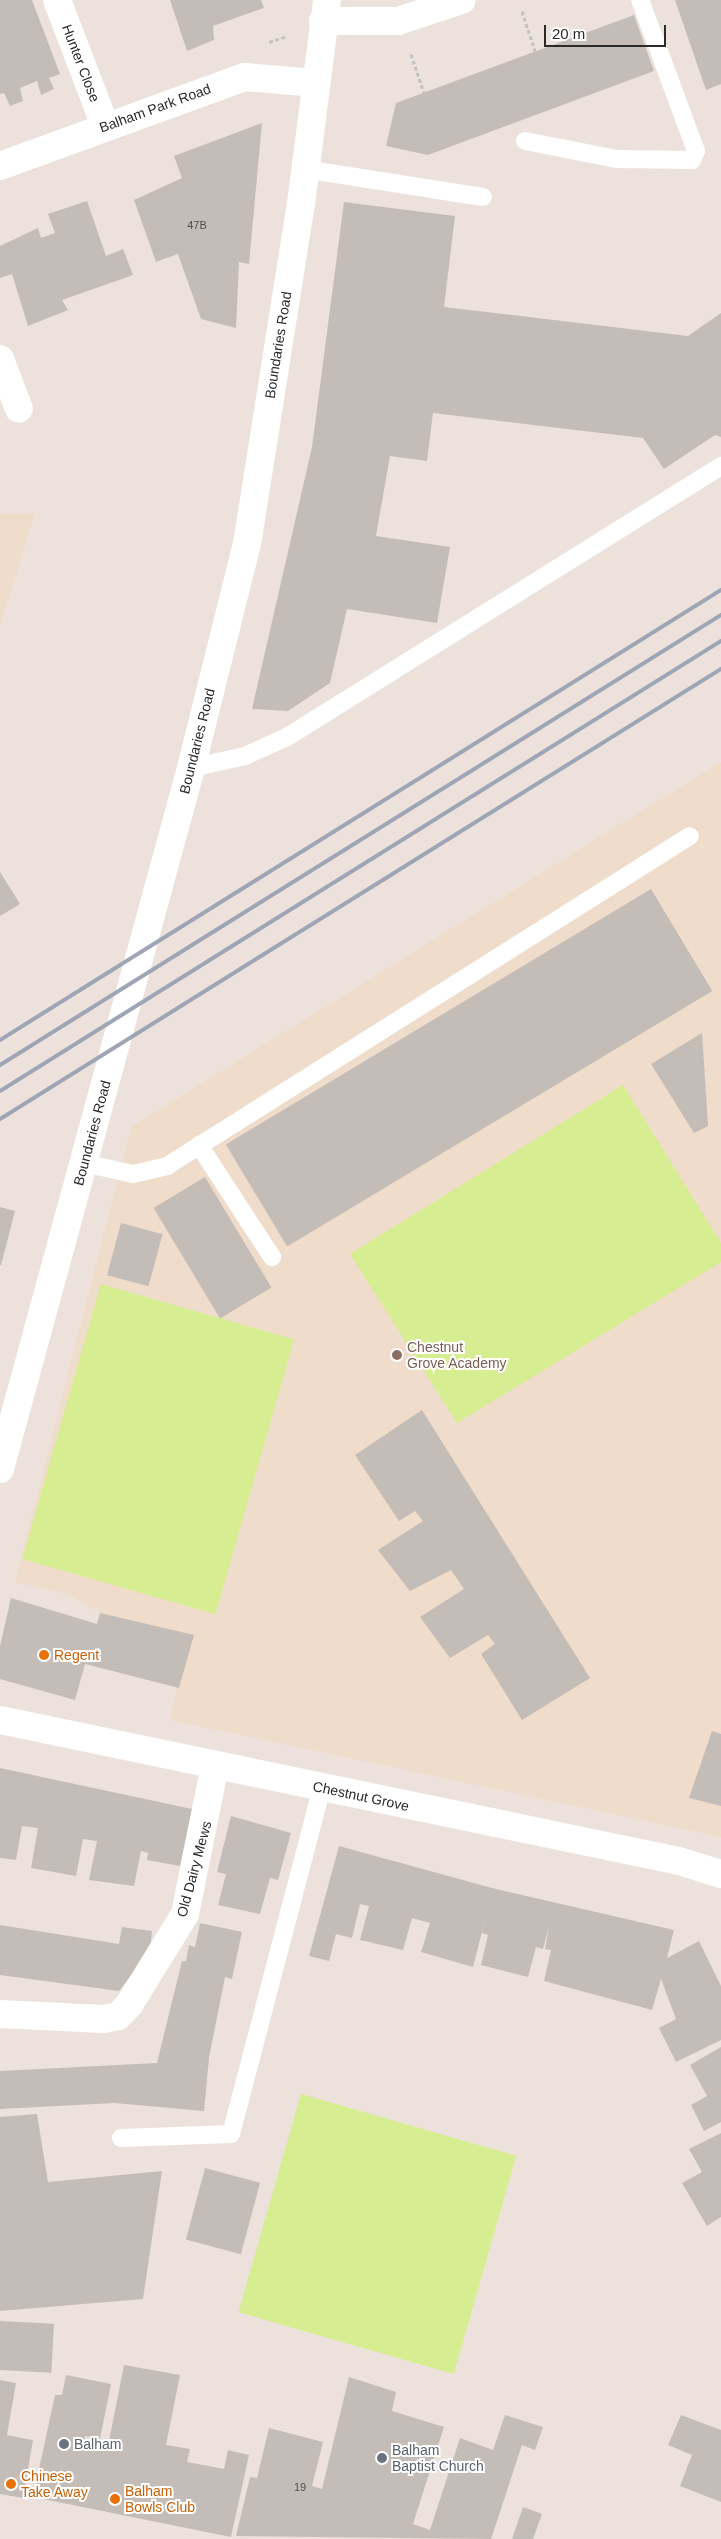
<!DOCTYPE html>
<style>
body{margin:0}
#map{position:relative;width:721px;height:2539px;overflow:hidden;background:#ece2db;font-family:Helvetica,sans-serif}
div>[style]{position:absolute}
.education>*{inset:0;background:#efdcca}
.pitch>*{inset:0;background:#d7ed91;transform-origin:0 0}
.building>*{inset:0;background:#c4bdb7;transform-origin:0 0}
.path>*{height:3px;margin-top:-1.5px;transform-origin:0;background:repeating-linear-gradient(90deg,#c3c3c3 0 4px,transparent 0 6.5px)}
.service>*{height:18px;margin:-9px;padding:0 9px;transform-origin:9px;border-radius:9px;background:#fff}
.minor>*{height:28px;margin:-14px;padding:0 14px;transform-origin:14px;border-radius:14px;background:#fff}
.rail>*{height:4px;margin:-2px;padding:0 2px;transform-origin:2px;border-radius:2px;background:#9ea5b5}
.dots>*{width:14px;height:14px;translate:-50% -50%;box-sizing:border-box;border:2px solid #fff;border-radius:50%}
span{translate:-50% -50%;white-space:nowrap;text-align:center;line-height:1.15;-webkit-text-stroke:4px #fff;paint-order:stroke}
.number-label{font-size:11px;color:#504f4d}
.number-label span{-webkit-text-stroke-width:0}
.street-label{font-size:14px;color:#2a2a2a}
.education-label{font-size:14px;color:#785e54}
.left{translate:0 -50%;text-align:left}
.food-label{font-size:14px;color:#c56008}
.worship-label{font-size:14px;color:#5b616d}
.scale{position:absolute;left:544px;top:25px;width:122px;height:22px;box-sizing:border-box;border:2px solid #2a2a2a;border-top:0;padding-left:6px;font-size:15px;line-height:18px;white-space:nowrap;color:#2a2a2a;-webkit-text-stroke:4px #fff;paint-order:stroke}
</style>
<div id="map">
<div class="education">
<i style="clip-path:polygon(0 513px,35px 513px,0 626px)"></i>
<i style="clip-path:polygon(721px 762px,721px 1837px,170px 1720px,188px 1641px,126px 1626px,67px 1594px,15px 1582px,131px 1127px)"></i>
</div>
<div class="pitch">
<i style="clip-path:polygon(623px 1085px,721px 1243px,721px 1262px,457px 1423px,350px 1254px)"></i>
<i style="left:101px;top:1284px;width:201px;height:286px;rotate:16deg"></i>
<i style="left:301px;top:2094px;width:224px;height:227px;rotate:16deg"></i>
</div>
<div class="building">
<i style="clip-path:polygon(0 0,32px 0,60px 74px,49px 78px,54px 89px,41px 95px,37px 81px,20px 88px,23px 101px,10px 106px,4px 93px,0 94px)"></i>
<i style="clip-path:polygon(170px 0,261px 0,264px 8px,213px 26px,214px 40px,187px 51px)"></i>
<i style="clip-path:polygon(675px 0,721px 0,721px 84px,706px 90px)"></i>
<i style="clip-path:polygon(634px 15px,654px 71px,428px 155px,386px 146px,396px 103px)"></i>
<i style="clip-path:polygon(262px 123px,249px 264px,239px 262px,236px 328px,201px 319px,178px 254px,156px 262px,134px 200px,182px 178px,174px 156px)"></i>
<i style="clip-path:polygon(87px 201px,106px 256px,123px 249px,133px 275px,62px 300px,68px 310px,28px 326px,12px 274px,0 278px,0 246px,38px 228px,41px 238px,55px 233px,48px 214px)"></i>
<i style="clip-path:polygon(344px 202px,455px 216px,444px 307px,688px 336px,721px 313px,721px 437px,715px 435px,664px 469px,643px 438px,433px 413px,427px 461px,390px 456px,376px 536px,450px 547px,437px 623px,347px 609px,330px 683px,288px 711px,252px 709px,312px 447px)"></i>
<i style="clip-path:polygon(0 872px,20px 904px,0 916px)"></i>
<i style="left:651px;top:889px;width:119px;height:496px;rotate:59deg"></i>
<i style="clip-path:polygon(702px 1033px,708px 1126px,694px 1133px,651px 1064px)"></i>
<i style="left:205px;top:1177px;width:129px;height:60px;rotate:59deg"></i>
<i style="clip-path:polygon(0 1207px,15px 1211px,1px 1265px,0 1265px)"></i>
<i style="left:121px;top:1223px;width:43px;height:54px;rotate:15deg"></i>
<i style="clip-path:polygon(422px 1410px,590px 1678px,522px 1720px,481px 1654px,495px 1644px,488px 1635px,450px 1658px,420px 1617px,464px 1589px,451px 1570px,410px 1591px,378px 1550px,423px 1521px,415px 1511px,399px 1521px,355px 1455px)"></i>
<i style="clip-path:polygon(11px 1598px,97px 1624px,100px 1613px,194px 1635px,179px 1688px,85px 1664px,75px 1700px,0 1679px,0 1646px)"></i>
<i style="clip-path:polygon(712px 1731px,721px 1734px,721px 1806px,689px 1798px)"></i>
<i style="clip-path:polygon(0 1768px,192px 1809px,180px 1866px,147px 1860px,148px 1853px,141px 1851px,134px 1886px,89px 1880px,97px 1841px,83px 1839px,76px 1876px,31px 1868px,38px 1828px,22px 1826px,16px 1860px,0 1858px)"></i>
<i style="clip-path:polygon(231px 1816px,291px 1833px,278px 1880px,270px 1878px,260px 1914px,218px 1905px,226px 1874px,217px 1872px)"></i>
<i style="clip-path:polygon(339px 1846px,492px 1888px,674px 1930px,667px 1958px,699px 1941px,721px 1986px,721px 2040px,676px 2062px,659px 2028px,676px 2019px,661px 1979px,652px 2010px,544px 1981px,551px 1950px,545px 1949px,549px 1927px,543px 1949px,536px 1947px,528px 1977px,481px 1965px,488px 1935px,482px 1933px,485px 1920px,473px 1967px,421px 1952px,430px 1923px,412px 1918px,403px 1950px,360px 1940px,369px 1906px,360px 1904px,352px 1938px,336px 1934px,329px 1961px,309px 1956px)"></i>
<i style="clip-path:polygon(200px 1923px,242px 1932px,232px 1979px,225px 1977px,209px 2058px,204px 2111px,114px 2103px,0 2109px,0 2071px,157px 2063px,182px 1961px,186px 1961px,189px 1945px,195px 1947px)"></i>
<i style="clip-path:polygon(0 1925px,119px 1944px,122px 1927px,152px 1931px,150px 1950px,119px 1991px,0 1975px)"></i>
<i style="clip-path:polygon(721px 2047px,721px 2122px,704px 2131px,691px 2105px,707px 2096px,690px 2065px)"></i>
<i style="clip-path:polygon(37px 2114px,48px 2182px,162px 2171px,143px 2299px,0 2311px,0 2117px)"></i>
<i style="clip-path:polygon(721px 2133px,721px 2217px,707px 2226px,682px 2183px,702px 2172px,689px 2149px)"></i>
<i style="left:205px;top:2168px;width:57px;height:74px;rotate:15deg"></i>
<i style="left:0;top:2321px;width:54px;height:49px;rotate:3deg"></i>
<i style="clip-path:polygon(124px 2365px,180px 2375px,166px 2445px,190px 2449px,187px 2462px,224px 2469px,228px 2450px,249px 2455px,231px 2537px,33px 2497px,55px 2395px,62px 2395px,66px 2375px,111px 2384px,100px 2439px,85px 2436px,83px 2448px,88px 2442px,108px 2446px)"></i>
<i style="clip-path:polygon(349px 2377px,396px 2392px,392px 2411px,444px 2427px,413px 2524px,430px 2530px,460px 2438px,493px 2450px,505px 2415px,543px 2427px,535px 2450px,522px 2445px,491px 2539px,236px 2536px,250px 2477px,257px 2478px,269px 2428px,323px 2442px,312px 2486px,322px 2489px)"></i>
<i style="clip-path:polygon(0 2380px,16px 2383px,7px 2435px,33px 2440px,23px 2498px,0 2494px)"></i>
<i style="clip-path:polygon(681px 2415px,721px 2430px,721px 2502px,680px 2486px,692px 2455px,668px 2445px)"></i>
<i style="clip-path:polygon(523px 2507px,542px 2514px,533px 2539px,512px 2539px)"></i>
</div>
<div class="path">
<i style="left:522px;top:11px;width:42px;rotate:72deg"></i>
<i style="left:269px;top:42px;width:19px;rotate:-18deg"></i>
<i style="left:411px;top:54px;width:41px;rotate:71.6deg"></i>
</div>
<div class="service">
<i style="left:525px;top:141px;width:94px;rotate:11.1deg"></i>
<i style="left:617px;top:159px;width:75px;rotate:0.8deg"></i>
<i style="left:692px;top:160px;width:10px;rotate:-66deg"></i>
<i style="left:696px;top:151px;width:161px;rotate:-110.3deg"></i>
<i style="left:304px;top:169px;width:181px;rotate:8.9deg"></i>
<i style="left:191px;top:768px;width:55px;rotate:-12.5deg"></i>
<i style="left:245px;top:756px;width:46px;rotate:-24.3deg"></i>
<i style="left:287px;top:737px;width:512px;rotate:-31.98deg"></i>
<i style="left:199px;top:1145px;width:134px;rotate:56.9deg"></i>
<i style="left:84px;top:1163px;width:50px;rotate:12.7deg"></i>
<i style="left:133px;top:1174px;width:35px;rotate:-13deg"></i>
<i style="left:167px;top:1166px;width:618px;rotate:-32.25deg"></i>
<i style="left:121px;top:2138px;width:110px;rotate:-2.1deg"></i>
<i style="left:231px;top:2134px;width:358px;rotate:-75.3deg"></i>
</div>
<div class="minor">
<i style="left:57px;top:0;width:135px;rotate:69.1deg"></i>
<i style="left:323px;top:21px;width:75px"></i>
<i style="left:398px;top:21px;width:67px;rotate:-18.2deg"></i>
<i style="left:0;top:166px;width:261px;rotate:-20deg"></i>
<i style="left:245px;top:77px;width:71px;rotate:4.8deg"></i>
<i style="left:0;top:359px;width:53px;rotate:69.2deg"></i>
<i style="left:0;top:1469px;width:727px;rotate:-74.76deg"></i>
<i style="left:191px;top:768px;width:231px;rotate:-76deg"></i>
<i style="left:247px;top:544px;width:344px;rotate:-81deg"></i>
<i style="left:301px;top:204px;width:206px;rotate:-82.7deg"></i>
<i style="left:0;top:1720px;width:693px;rotate:11.73deg"></i>
<i style="left:679px;top:1861px;width:44px;rotate:17.2deg"></i>
<i style="left:0;top:2014px;width:103px;rotate:2.8deg"></i>
<i style="left:103px;top:2019px;width:15px;rotate:-11deg"></i>
<i style="left:118px;top:2016px;width:16px;rotate:-45deg"></i>
<i style="left:129px;top:2005px;width:107px;rotate:-58.4deg"></i>
<i style="left:185px;top:1914px;width:152px;rotate:-78.6deg"></i>
</div>
<div class="rail">
<i style="left:0;top:1040px;width:850px;rotate:-31.97deg"></i>
<i style="left:0;top:1065px;width:850px;rotate:-31.97deg"></i>
<i style="left:0;top:1091px;width:850px;rotate:-31.97deg"></i>
<i style="left:0;top:1119px;width:850px;rotate:-31.97deg"></i>
</div>
<div class="dots">
<i style="left:397px;top:1355px;background:#8d6e63"></i>
<i style="left:44px;top:1655px;background:#e8710a"></i>
<i style="left:64px;top:2444px;background:#6b7280"></i>
<i style="left:382px;top:2458px;background:#6b7280"></i>
<i style="left:11px;top:2484px;background:#e8710a"></i>
<i style="left:115px;top:2499px;background:#e8710a"></i>
</div>
<div class="number-label">
<span style="left:197px;top:225px">47B</span>
<span style="left:300px;top:2487px">19</span>
</div>
<div class="street-label">
<span style="left:81px;top:63px;rotate:69deg">Hunter Close</span>
<span style="left:155px;top:108px;rotate:-20deg">Balham Park Road</span>
<span style="left:278px;top:345px;rotate:-81deg">Boundaries Road</span>
<span style="left:197px;top:741px;rotate:-76deg">Boundaries Road</span>
<span style="left:92px;top:1133px;rotate:-75deg">Boundaries Road</span>
<span style="left:361px;top:1796px;rotate:12deg">Chestnut Grove</span>
<span style="left:194px;top:1869px;rotate:-75deg">Old Dairy Mews</span>
</div>
<div class="education-label">
<span class="left" style="left:407px;top:1355px">Chestnut<br>Grove Academy</span>
</div>
<div class="food-label">
<span class="left" style="left:54px;top:1655px">Regent</span>
<span class="left" style="left:21px;top:2484px">Chinese<br>Take Away</span>
<span class="left" style="left:125px;top:2499px">Balham<br>Bowls Club</span>
</div>
<div class="worship-label">
<span class="left" style="left:74px;top:2444px">Balham</span>
<span class="left" style="left:392px;top:2458px">Balham<br>Baptist Church</span>
</div>
<div class="scale">20 m</div>
</div>
